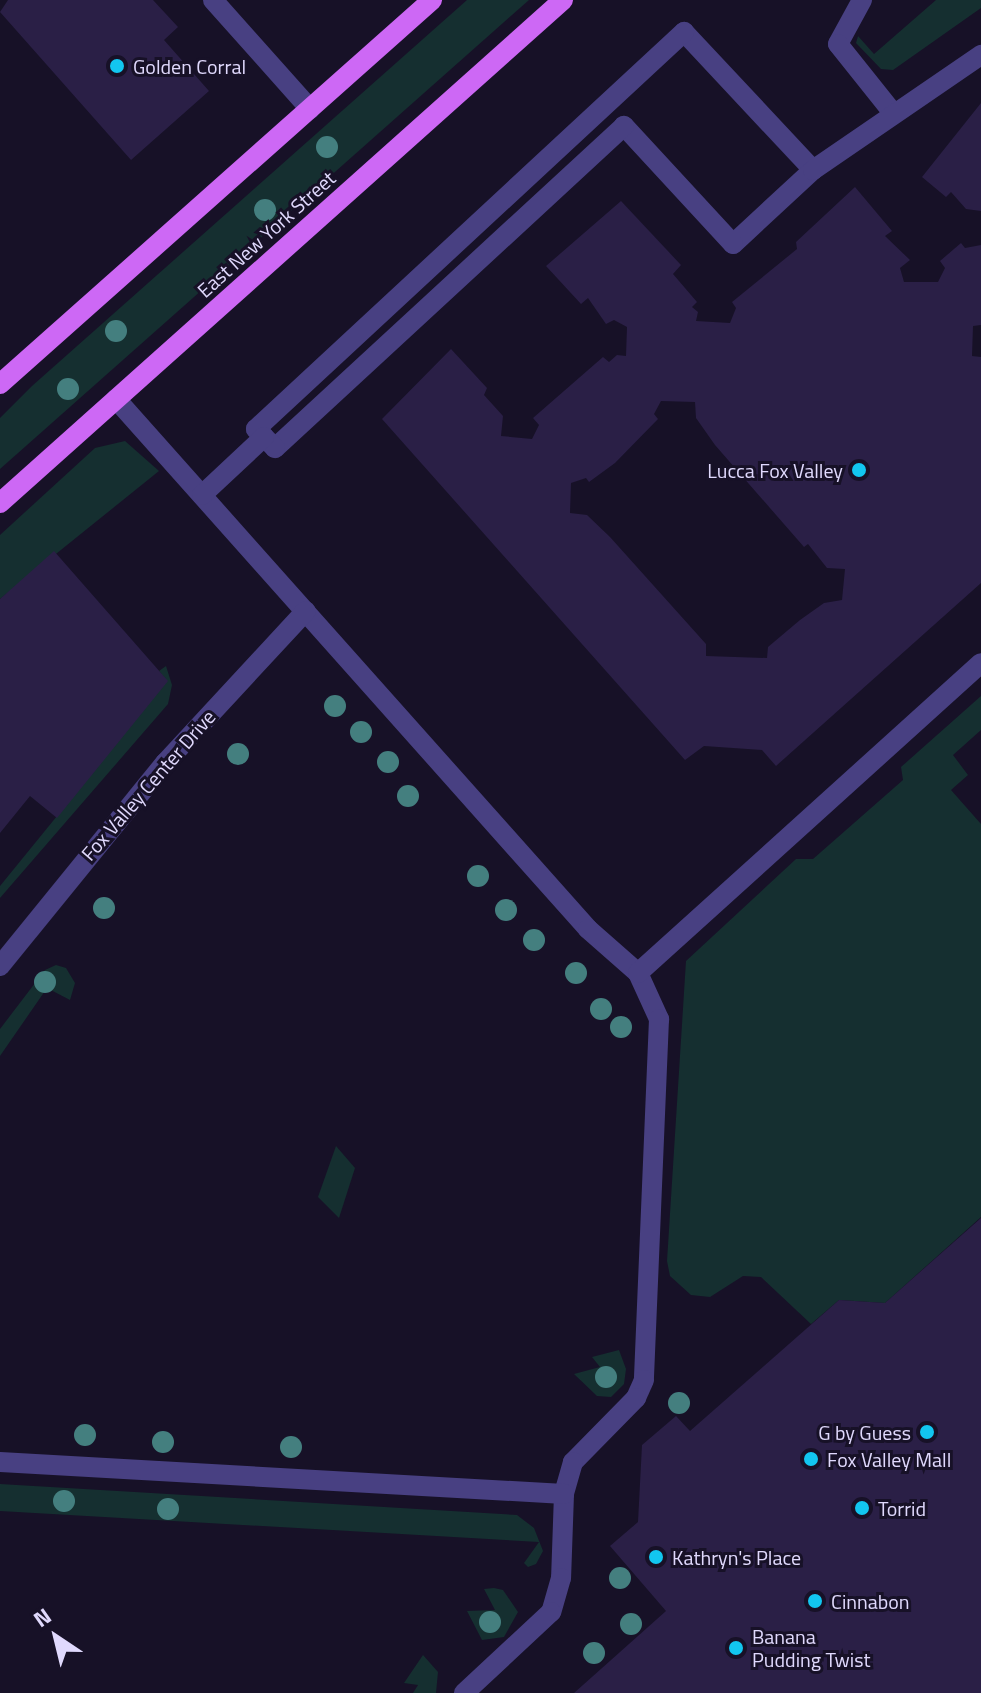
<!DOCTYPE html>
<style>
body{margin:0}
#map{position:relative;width:981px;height:1693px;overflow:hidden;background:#171127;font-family:"Titillium Web",sans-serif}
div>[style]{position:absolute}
.green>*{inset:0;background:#152f30}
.building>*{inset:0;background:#2a1f46}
.minor>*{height:20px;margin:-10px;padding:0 10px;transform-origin:10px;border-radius:10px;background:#484082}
.major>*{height:20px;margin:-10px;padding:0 10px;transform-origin:10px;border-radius:10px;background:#cd68f5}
.trees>*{width:22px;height:22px;margin:-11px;border-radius:50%;background:#447f7f}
.dots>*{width:22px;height:22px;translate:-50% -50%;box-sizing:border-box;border:4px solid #171127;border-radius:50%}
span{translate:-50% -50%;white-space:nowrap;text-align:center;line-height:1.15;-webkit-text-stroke:6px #171127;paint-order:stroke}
.poi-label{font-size:20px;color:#e0d9fd}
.left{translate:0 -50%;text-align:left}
.right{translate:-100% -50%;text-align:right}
.street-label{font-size:20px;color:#e0d9fd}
.north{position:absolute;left:16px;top:1597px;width:80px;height:80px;-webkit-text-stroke:6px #171127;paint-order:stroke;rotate:325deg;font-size:22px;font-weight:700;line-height:32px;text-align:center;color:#e0d9fd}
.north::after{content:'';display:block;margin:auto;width:28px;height:36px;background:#e0d9fd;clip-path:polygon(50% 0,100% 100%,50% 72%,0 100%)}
</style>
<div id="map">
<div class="green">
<i style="clip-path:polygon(467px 0,529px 0,0 469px,0 418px,32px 386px)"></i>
<i style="clip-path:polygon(936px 0,981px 0,981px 8px,893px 70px,881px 69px,856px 43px,858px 36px,874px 54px)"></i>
<i style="clip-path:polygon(125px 441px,159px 471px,0 599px,0 535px,95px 448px)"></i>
<i style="clip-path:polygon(166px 666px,172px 685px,168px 704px,0 898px,0 886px,167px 681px,159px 671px)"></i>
<i style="clip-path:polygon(981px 696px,981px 730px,953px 755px,968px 775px,951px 790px,981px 824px,981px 1217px,885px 1303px,839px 1300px,811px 1324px,761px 1277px,743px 1276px,710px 1297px,691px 1295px,670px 1276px,667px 1261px,686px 961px,796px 859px,813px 859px,903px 780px,901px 767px)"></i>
<i style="clip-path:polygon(56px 965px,66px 968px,75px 983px,70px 1000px,47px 988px,0 1056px,0 1029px,45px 970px)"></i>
<i style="clip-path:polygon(336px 1146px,355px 1168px,339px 1218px,318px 1197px)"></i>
<i style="clip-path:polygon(619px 1350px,626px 1369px,624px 1384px,611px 1397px,597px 1396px,574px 1374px,600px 1367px,592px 1357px)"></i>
<i style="clip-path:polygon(0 1484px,517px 1515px,534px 1528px,543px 1551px,536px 1564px,528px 1567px,524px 1563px,539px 1542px,0 1511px)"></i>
<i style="clip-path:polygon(494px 1588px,503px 1590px,518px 1612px,504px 1637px,482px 1640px,467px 1611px,495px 1610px,484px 1589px)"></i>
<i style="clip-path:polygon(423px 1655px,438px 1672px,436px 1693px,413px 1693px,418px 1685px,404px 1683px)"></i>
</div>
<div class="building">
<i style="clip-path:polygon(8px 0,153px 0,178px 27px,164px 40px,209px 91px,131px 160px,0 12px)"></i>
<i style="clip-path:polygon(981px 103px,981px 211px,966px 209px,951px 192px,946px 197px,922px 177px)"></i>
<i style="clip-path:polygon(evenodd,855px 187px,892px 231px,885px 236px,910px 260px,900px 268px,904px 282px,938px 282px,945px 268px,940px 261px,961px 243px,965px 248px,981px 245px,981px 325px,973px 326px,972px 356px,981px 357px,981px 583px,776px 766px,762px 750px,704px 746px,685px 760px,382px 419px,451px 349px,487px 388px,484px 395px,503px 416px,501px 436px,532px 439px,539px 425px,533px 418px,603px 357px,609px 362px,617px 355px,626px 356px,627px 327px,614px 320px,606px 324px,588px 298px,581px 304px,546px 266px,621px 201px,681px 265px,673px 274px,697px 302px,692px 307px,698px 312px,696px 321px,730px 323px,736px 308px,732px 302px,797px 249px,796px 242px,855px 187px,661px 401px,695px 402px,696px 418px,715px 445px,804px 547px,808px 544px,827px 568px,845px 569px,842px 600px,824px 603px,800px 620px,768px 647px,767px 658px,706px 656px,706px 644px,610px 537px,587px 515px,570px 513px,571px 483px,586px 478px,589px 482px,615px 463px,658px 419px,654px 414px,661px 401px)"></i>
<i style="clip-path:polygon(54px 551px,168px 681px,57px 818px,30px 796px,0 833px,0 599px)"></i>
<i style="clip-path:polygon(981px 1218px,981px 1693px,574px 1693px,666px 1611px,610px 1546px,638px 1522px,642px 1445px,676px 1416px,690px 1431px,839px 1300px,885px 1303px)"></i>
</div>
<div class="minor">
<i style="left:213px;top:0;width:146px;rotate:48.3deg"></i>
<i style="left:862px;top:0;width:50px;rotate:118.6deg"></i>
<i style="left:838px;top:44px;width:88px;rotate:51.4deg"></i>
<i style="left:684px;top:32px;width:189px;rotate:46.9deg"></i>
<i style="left:813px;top:170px;width:109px;rotate:137.2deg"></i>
<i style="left:733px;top:244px;width:161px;rotate:-132.7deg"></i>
<i style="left:624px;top:126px;width:475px;rotate:137.3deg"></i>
<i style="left:275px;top:448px;width:27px;rotate:-135deg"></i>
<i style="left:256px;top:429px;width:584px;rotate:-42.85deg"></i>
<i style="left:813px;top:170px;width:204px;rotate:-34.4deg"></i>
<i style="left:116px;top:399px;width:710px;rotate:48.31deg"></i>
<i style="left:588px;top:929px;width:67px;rotate:41.3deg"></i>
<i style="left:638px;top:973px;width:51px;rotate:65.5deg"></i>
<i style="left:659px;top:1019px;width:361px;rotate:92.4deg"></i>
<i style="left:644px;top:1380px;width:20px;rotate:114deg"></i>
<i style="left:636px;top:1398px;width:90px;rotate:134.5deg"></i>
<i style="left:573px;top:1462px;width:33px;rotate:106deg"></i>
<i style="left:564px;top:1494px;width:84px;rotate:92deg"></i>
<i style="left:561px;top:1578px;width:35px;rotate:106deg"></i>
<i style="left:551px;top:1612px;width:119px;rotate:137deg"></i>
<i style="left:202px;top:495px;width:85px;rotate:-43.1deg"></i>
<i style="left:0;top:966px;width:262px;rotate:-50.9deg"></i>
<i style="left:165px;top:763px;width:207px;rotate:-47.2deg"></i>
<i style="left:638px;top:973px;width:462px;rotate:-42.1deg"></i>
<i style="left:0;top:1462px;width:565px;rotate:3.25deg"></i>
</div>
<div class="major">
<i style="left:0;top:384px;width:578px;rotate:-41.63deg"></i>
<i style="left:0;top:503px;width:755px;rotate:-41.78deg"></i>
</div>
<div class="trees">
<i style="left:327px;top:147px"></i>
<i style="left:265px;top:210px"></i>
<i style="left:116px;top:331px"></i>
<i style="left:68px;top:389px"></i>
<i style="left:335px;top:706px"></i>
<i style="left:361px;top:732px"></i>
<i style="left:238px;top:754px"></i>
<i style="left:388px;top:762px"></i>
<i style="left:408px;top:796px"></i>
<i style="left:478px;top:876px"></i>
<i style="left:104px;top:908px"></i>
<i style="left:506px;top:910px"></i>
<i style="left:534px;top:940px"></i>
<i style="left:576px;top:973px"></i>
<i style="left:45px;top:982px"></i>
<i style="left:601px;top:1009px"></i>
<i style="left:621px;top:1027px"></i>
<i style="left:606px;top:1377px"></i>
<i style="left:679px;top:1403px"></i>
<i style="left:85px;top:1435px"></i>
<i style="left:163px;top:1442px"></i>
<i style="left:291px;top:1447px"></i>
<i style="left:64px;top:1501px"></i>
<i style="left:168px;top:1509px"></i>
<i style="left:620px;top:1578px"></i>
<i style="left:490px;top:1622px"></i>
<i style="left:631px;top:1624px"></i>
<i style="left:594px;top:1653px"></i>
</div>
<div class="dots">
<i style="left:117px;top:66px;background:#12c6f0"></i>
<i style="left:859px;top:470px;background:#12c6f0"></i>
<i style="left:927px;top:1432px;background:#12c6f0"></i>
<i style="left:811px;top:1459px;background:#12c6f0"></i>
<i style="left:862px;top:1508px;background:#12c6f0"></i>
<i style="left:656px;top:1557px;background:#12c6f0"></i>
<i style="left:815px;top:1601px;background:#12c6f0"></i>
<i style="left:736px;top:1648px;background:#12c6f0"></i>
</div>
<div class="poi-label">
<span class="left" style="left:133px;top:66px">Golden Corral</span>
<span class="right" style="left:843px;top:470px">Lucca Fox Valley</span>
<span class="right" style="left:911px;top:1432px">G by Guess</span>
<span class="left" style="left:827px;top:1459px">Fox Valley Mall</span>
<span class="left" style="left:878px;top:1508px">Torrid</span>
<span class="left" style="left:672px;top:1557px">Kathryn's Place</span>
<span class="left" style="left:831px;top:1601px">Cinnabon</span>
<span class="left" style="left:752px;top:1648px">Banana<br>Pudding Twist</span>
</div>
<div class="street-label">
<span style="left:266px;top:234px;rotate:-42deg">East New York Street</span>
<span style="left:148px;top:785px;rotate:-49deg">Fox Valley Center Drive</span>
</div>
<div class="north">N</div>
</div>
